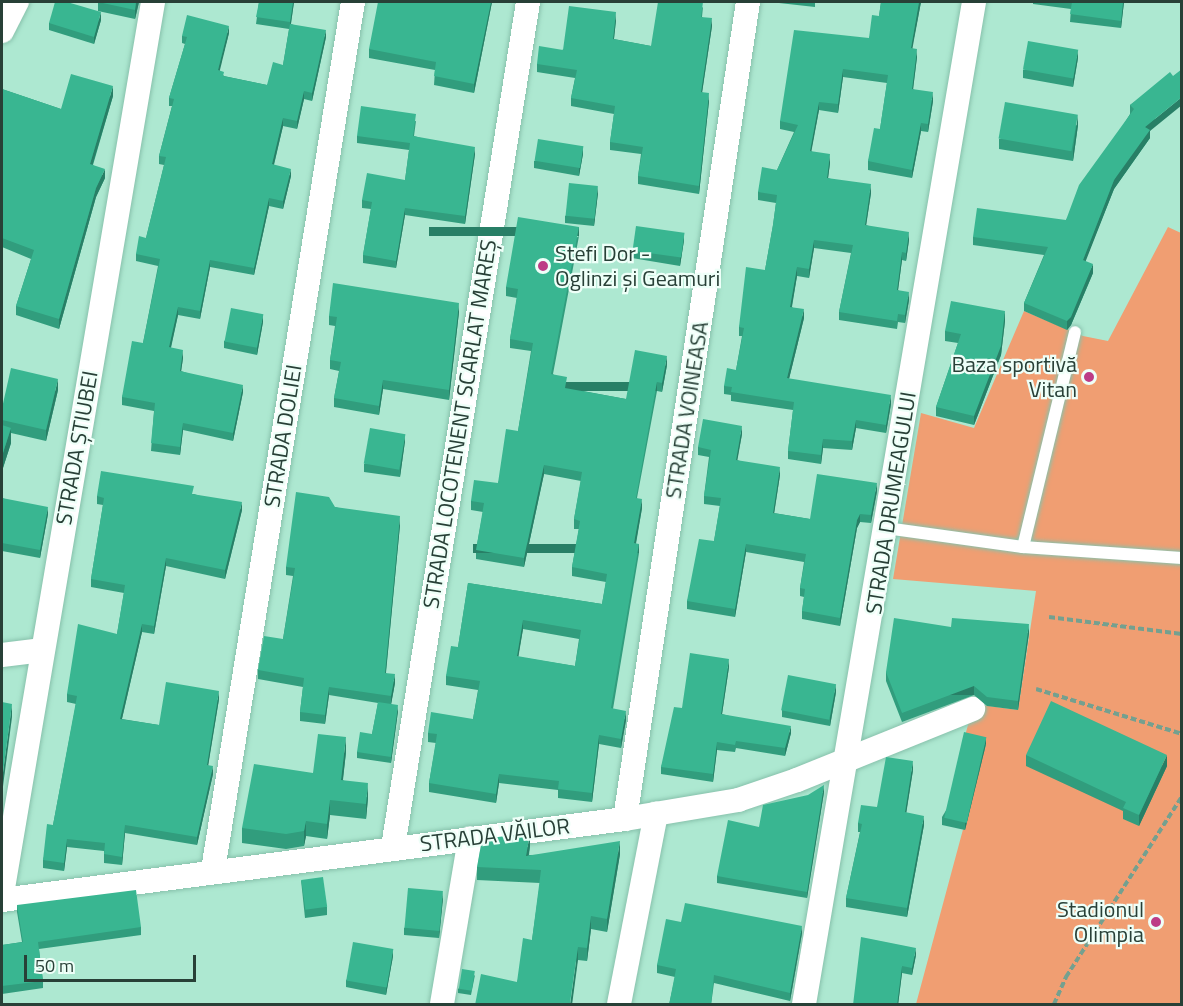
<!DOCTYPE html>
<meta charset="utf-8">
<style>
body{margin:0}
#map{position:relative;width:1183px;height:1006px;overflow:hidden;background:#ade8d1;font-family:"Titillium Web",sans-serif}
div>[style]{position:absolute}
.green>*{inset:0;background:#f09e72}
.path>*{height:4px;margin-top:-2px;transform-origin:0;background:repeating-linear-gradient(90deg,#74a08f 0 6px,transparent 0 9px)}
.roads{filter:drop-shadow(0 0 2px #87c1ab) drop-shadow(0 0 2px #87c1ab)}
.lane>*{height:12px;margin:-6px;padding:0 6px;transform-origin:6px;border-radius:6px;background:#fff}
.street>*{height:24px;margin:-12px;padding:0 12px;transform-origin:12px;border-radius:12px;background:#fff}
.wall>*{inset:0;background:#319d7d}
.shaded-wall>*{inset:0;background:#287f66;transform-origin:0 0}
.building>*{inset:0;background:#39b691;transform-origin:0 0}
.dots>*{width:16px;height:16px;translate:-50% -50%;box-sizing:border-box;border:3px solid #eefff8;border-radius:50%}
span{translate:-50% -50%;white-space:nowrap;text-align:center;line-height:1.15;-webkit-text-stroke:4.5px #eefff8;paint-order:stroke}
.poi-label{font-size:22px;color:#284037}
.left{translate:0 -50%;text-align:left}
.right{translate:-100% -50%;text-align:right}
.street-label{font-size:22px;color:#284037}
.frame{position:absolute;inset:0;border:3px solid #284037;pointer-events:none}
.scale{position:absolute;left:24px;top:955px;width:172px;height:27px;box-sizing:border-box;border:3px solid #284037;border-top:0;padding-left:8px;font-size:18px;line-height:21px;white-space:nowrap;color:#284037;-webkit-text-stroke:4px #eefff8;paint-order:stroke}
</style>
<div id="map">
<div class="green">
<i style="clip-path:polygon(1168px 227px,1181px 233px,1181px 1004px,916px 1004px,986px 744px,964px 739px,974px 704px,1018px 710px,1036px 591px,893px 579px,921px 413px,974px 428px,1024px 311px,1083px 336px,1108px 341px)"></i>
</div>
<div class="path">
<i style="left:1049px;top:617px;width:134px;rotate:7.3deg"></i>
<i style="left:1036px;top:689px;width:153px;rotate:17.1deg"></i>
<i style="left:1054px;top:1004px;width:30px;rotate:-66deg"></i>
<i style="left:1066px;top:977px;width:215px;rotate:-57.3deg"></i>
</div>
<div class="roads">
<div class="lane">
<i style="left:886px;top:528px;width:138px;rotate:7.9deg"></i>
<i style="left:1023px;top:547px;width:159px;rotate:4deg"></i>
<i style="left:1023px;top:547px;width:221px;rotate:-76.4deg"></i>
</div>
<div class="street">
<i style="left:2px;top:31px;width:33px;rotate:-63deg"></i>
<i style="left:2px;top:655px;width:41px;rotate:-7deg"></i>
<i style="left:625px;top:819px;width:826px;rotate:-81.44deg"></i>
<i style="left:393px;top:847px;width:856px;rotate:-80.92deg"></i>
<i style="left:213px;top:870px;width:879px;rotate:-80.84deg"></i>
<i style="left:2px;top:894px;width:905px;rotate:-80.39deg"></i>
<i style="left:2px;top:900px;width:628px;rotate:-7.41deg"></i>
<i style="left:625px;top:819px;width:115px;rotate:-9.5deg"></i>
<i style="left:738px;top:800px;width:62px;rotate:-18.7deg"></i>
<i style="left:797px;top:780px;width:190px;rotate:-22deg"></i>
<i style="left:442px;top:1004px;width:168px;rotate:-80.4deg"></i>
<i style="left:619px;top:1004px;width:194px;rotate:-79deg"></i>
<i style="left:804px;top:1004px;width:1016px;rotate:-80.37deg"></i>
</div>
</div>
<div class="wall">
<i style="clip-path:polygon(98px 2px,139px 2px,135px 19px,98px 11px)"></i>
<i style="clip-path:polygon(259px 2px,294px 2px,291px 24px,326px 37px,312px 101px,304px 99px,297px 129px,283px 126px,274px 165px,291px 176px,283px 209px,269px 206px,254px 275px,210px 267px,200px 319px,178px 315px,171px 348px,183px 358px,181px 371px,243px 392px,233px 441px,183px 430px,180px 455px,151px 451px,154px 411px,122px 405px,122px 397px,143px 343px,158px 266px,136px 261px,136px 254px,146px 238px,164px 165px,159px 164px,159px 156px,172px 106px,169px 106px,169px 98px,185px 44px,182px 43px,182px 36px,229px 33px,219px 70px,224px 76px,267px 85px,283px 65px,289px 29px,256px 24px)"></i>
<i style="clip-path:polygon(492px 2px,474px 93px,434px 85px,435px 70px,369px 58px,369px 49px)"></i>
<i style="clip-path:polygon(779px 2px,815px 2px,815px 7px,779px 3px)"></i>
<i style="clip-path:polygon(881px 2px,921px 2px,912px 48px,917px 57px,913px 89px,933px 101px,928px 132px,921px 131px,912px 178px,868px 170px,868px 161px,880px 129px,887px 83px,843px 77px,838px 113px,819px 110px,811px 151px,830px 163px,828px 178px,871px 193px,866px 225px,909px 240px,906px 261px,902px 260px,898px 290px,909px 300px,905px 323px,898px 322px,897px 329px,839px 320px,839px 312px,851px 253px,814px 248px,809px 278px,797px 276px,792px 307px,804px 318px,789px 379px,891px 404px,886px 433px,856px 428px,852px 450px,823px 448px,821px 464px,788px 459px,788px 451px,793px 410px,731px 401px,731px 395px,724px 394px,724px 386px,736px 370px,742px 336px,739px 336px,739px 327px,765px 270px,773px 225px,776px 203px,758px 200px,758px 192px,777px 170px,794px 132px,780px 129px,780px 121px,869px 38px,879px 16px)"></i>
<i style="clip-path:polygon(1033px 2px,1124px 2px,1121px 28px,1070px 22px,1071px 9px,1033px 4px)"></i>
<i style="clip-path:polygon(703px 7px,702px 17px,712px 26px,702px 92px,709px 101px,699px 194px,638px 184px,638px 176px,641px 154px,610px 150px,610px 142px,614px 114px,571px 106px,571px 98px,575px 78px,537px 72px,537px 64px,616px 20px,614px 39px,651px 46px)"></i>
<i style="clip-path:polygon(101px 20px,94px 44px,49px 30px,49px 23px)"></i>
<i style="clip-path:polygon(1078px 58px,1073px 87px,1023px 78px,1023px 70px)"></i>
<i style="clip-path:polygon(1173px 76px,1150px 131px,1150px 138px,1114px 189px,1085px 261px,1093px 273px,1071px 325px,1067px 330px,1024px 311px,1024px 303px,1044px 255px,973px 245px,973px 237px,1066px 220px,1130px 114px,1130px 105px)"></i>
<i style="clip-path:polygon(2px 89px,61px 109px,113px 96px,93px 165px,105px 178px,96px 197px,59px 329px,16px 315px,16px 306px,31px 259px,2px 247px)"></i>
<i style="clip-path:polygon(416px 121px,414px 136px,475px 154px,465px 224px,405px 215px,396px 268px,363px 263px,363px 255px,371px 209px,362px 208px,362px 200px,405px 180px,409px 150px,357px 143px,357px 136px)"></i>
<i style="clip-path:polygon(1078px 125px,1073px 161px,999px 149px,999px 139px)"></i>
<i style="clip-path:polygon(583px 154px,579px 176px,534px 168px,534px 161px)"></i>
<i style="clip-path:polygon(598px 193px,594px 226px,565px 223px,565px 216px)"></i>
<i style="clip-path:polygon(1182px 217px,1182px 233px,1180px 232px,1180px 221px)"></i>
<i style="clip-path:polygon(evenodd,579px 236px,553px 374px,567px 388px,626px 399px,667px 365px,662px 392px,657px 391px,637px 498px,642px 508px,636px 544px,639px 553px,613px 709px,626px 720px,621px 748px,599px 744px,592px 802px,558px 798px,558px 790px,499px 783px,496px 803px,429px 792px,429px 783px,436px 743px,428px 742px,428px 733px,473px 719px,478px 690px,446px 685px,446px 676px,458px 647px,468px 583px,602px 604px,606px 582px,572px 576px,572px 567px,579px 529px,574px 529px,574px 519px,581px 481px,544px 474px,524px 567px,476px 559px,476px 550px,483px 512px,471px 510px,471px 501px,498px 483px,518px 431px,531px 351px,510px 348px,510px 339px,517px 298px,506px 296px,506px 287px,579px 236px,523px 629px,579px 639px,575px 666px,518px 657px,523px 629px)"></i>
<i style="clip-path:polygon(684px 240px,680px 266px,632px 258px,632px 251px)"></i>
<i style="clip-path:polygon(459px 312px,449px 400px,383px 389px,379px 415px,334px 407px,334px 398px,339px 371px,330px 369px,330px 360px,335px 326px,329px 325px,329px 316px)"></i>
<i style="clip-path:polygon(1005px 321px,1001px 355px,974px 425px,936px 416px,936px 407px,958px 343px,945px 341px,945px 331px)"></i>
<i style="clip-path:polygon(263px 322px,257px 355px,224px 348px,224px 341px)"></i>
<i style="clip-path:polygon(58px 390px,46px 441px,11px 433px,11px 443px,2px 471px,2px 408px)"></i>
<i style="clip-path:polygon(742px 434px,737px 460px,780px 475px,774px 513px,810px 519px,877px 491px,871px 523px,860px 522px,857px 528px,840px 626px,802px 619px,802px 611px,804px 597px,800px 596px,800px 588px,804px 562px,746px 552px,735px 617px,687px 609px,687px 601px,714px 541px,720px 506px,704px 504px,704px 496px,709px 457px,698px 455px,698px 447px)"></i>
<i style="clip-path:polygon(405px 441px,400px 477px,364px 472px,364px 464px)"></i>
<i style="clip-path:polygon(194px 494px,242px 510px,225px 579px,166px 566px,154px 634px,142px 632px,122px 719px,159px 725px,219px 699px,208px 765px,213px 774px,197px 845px,125px 833px,122px 865px,104px 863px,104px 851px,67px 847px,64px 871px,43px 868px,43px 860px,53px 825px,76px 704px,67px 702px,67px 694px,117px 634px,124px 593px,91px 587px,91px 579px,103px 505px,97px 504px,97px 496px)"></i>
<i style="clip-path:polygon(2px 498px,48px 514px,40px 558px,2px 551px)"></i>
<i style="clip-path:polygon(335px 507px,400px 525px,386px 673px,395px 683px,391px 704px,398px 711px,391px 763px,357px 758px,357px 752px,372px 734px,378px 703px,329px 695px,325px 724px,300px 721px,300px 712px,303px 687px,258px 679px,258px 670px,283px 639px,293px 576px,286px 575px,286px 567px)"></i>
<i style="clip-path:polygon(951px 627px,1029px 633px,1018px 710px,987px 706px,974px 695px,902px 722px,886px 681px,886px 672px)"></i>
<i style="clip-path:polygon(729px 667px,722px 714px,791px 733px,785px 756px,736px 748px,735px 752px,717px 750px,713px 782px,661px 774px,661px 767px,682px 708px)"></i>
<i style="clip-path:polygon(836px 692px,830px 726px,782px 717px,782px 710px)"></i>
<i style="clip-path:polygon(986px 744px,965px 830px,942px 825px,942px 817px)"></i>
<i style="clip-path:polygon(346px 752px,343px 780px,368px 798px,366px 819px,330px 815px,327px 839px,306px 836px,304px 846px,286px 849px,242px 843px,242px 828px,313px 773px)"></i>
<i style="clip-path:polygon(1026px 755px,1167px 766px,1139px 826px,1123px 819px,1123px 811px,1026px 766px)"></i>
<i style="clip-path:polygon(913px 770px,906px 813px,924px 825px,907px 917px,846px 907px,846px 898px,860px 832px,858px 832px,858px 823px,877px 807px)"></i>
<i style="clip-path:polygon(824px 792px,807px 898px,717px 883px,717px 876px,759px 827px)"></i>
<i style="clip-path:polygon(530px 846px,529px 855px,620px 854px,607px 932px,591px 929px,587px 961px,578px 960px,475px 1005px,517px 982px,532px 940px,540px 883px,477px 880px,477px 867px)"></i>
<i style="clip-path:polygon(301px 880px,327px 907px,327px 915px,305px 918px)"></i>
<i style="clip-path:polygon(443px 898px,439px 938px,404px 935px,404px 928px)"></i>
<i style="clip-path:polygon(17px 905px,141px 927px,141px 935px,39px 949px,43px 981px,43px 988px,2px 994px,2px 945px,22px 942px,17px 912px)"></i>
<i style="clip-path:polygon(681px 922px,802px 933px,790px 1001px,714px 983px,711px 1005px,669px 1005px,675px 977px,657px 973px,657px 965px)"></i>
<i style="clip-path:polygon(916px 955px,912px 975px,902px 973px,898px 1005px,853px 1005px)"></i>
<i style="clip-path:polygon(393px 956px,386px 995px,346px 987px,346px 980px)"></i>
<i style="clip-path:polygon(475px 975px,471px 995px,458px 993px,458px 989px)"></i>
</div>
<div class="shaded-wall">
<i style="clip-path:polygon(136px 2px,139px 2px,135px 19px,135px 10px)"></i>
<i style="clip-path:polygon(293px 2px,294px 2px,290px 29px,290px 22px)"></i>
<i style="clip-path:polygon(491px 2px,492px 2px,474px 93px,474px 84px)"></i>
<i style="clip-path:polygon(919px 2px,921px 2px,911px 56px,911px 48px)"></i>
<i style="clip-path:polygon(1123px 2px,1124px 2px,1121px 28px,1121px 21px)"></i>
<i style="clip-path:polygon(101px 12px,101px 20px,94px 44px,94px 37px)"></i>
<i style="clip-path:polygon(616px 12px,616px 20px,613px 47px,613px 39px)"></i>
<i style="clip-path:polygon(712px 18px,712px 26px,701px 100px,701px 92px)"></i>
<i style="clip-path:polygon(229px 26px,229px 33px,218px 78px,218px 70px)"></i>
<i style="clip-path:polygon(326px 30px,326px 37px,312px 101px,312px 93px)"></i>
<i style="clip-path:polygon(917px 49px,917px 57px,912px 98px,912px 89px)"></i>
<i style="clip-path:polygon(1078px 50px,1078px 58px,1073px 87px,1073px 79px)"></i>
<i style="clip-path:polygon(843px 69px,843px 77px,838px 113px,838px 104px)"></i>
<i style="clip-path:polygon(113px 86px,113px 96px,90px 173px,90px 164px)"></i>
<i style="clip-path:polygon(304px 91px,304px 99px,297px 129px,297px 121px)"></i>
<i style="clip-path:polygon(933px 92px,933px 101px,928px 132px,928px 124px)"></i>
<i style="clip-path:polygon(709px 93px,709px 101px,699px 194px,699px 186px)"></i>
<i style="clip-path:polygon(1182px 97px,1182px 105px,1150px 131px,1150px 138px,1114px 189px,1083px 268px,1083px 260px,1114px 180px,1145px 127px)"></i>
<i style="clip-path:polygon(819px 102px,819px 110px,810px 159px,810px 151px)"></i>
<i style="clip-path:polygon(1078px 115px,1078px 125px,1073px 161px,1073px 151px)"></i>
<i style="clip-path:polygon(283px 118px,283px 126px,272px 172px,272px 164px)"></i>
<i style="clip-path:polygon(921px 123px,921px 131px,912px 178px,912px 170px)"></i>
<i style="clip-path:polygon(583px 146px,583px 154px,579px 176px,579px 169px)"></i>
<i style="clip-path:polygon(475px 147px,475px 154px,465px 224px,465px 216px)"></i>
<i style="clip-path:polygon(830px 154px,830px 163px,827px 186px,827px 178px)"></i>
<i style="clip-path:polygon(105px 169px,105px 178px,96px 197px,59px 329px,59px 319px,96px 188px)"></i>
<i style="clip-path:polygon(291px 169px,291px 176px,283px 209px,283px 201px)"></i>
<i style="clip-path:polygon(871px 184px,871px 193px,865px 233px,865px 225px)"></i>
<i style="clip-path:polygon(598px 186px,598px 193px,594px 226px,594px 219px)"></i>
<i style="clip-path:polygon(269px 198px,269px 206px,254px 275px,254px 268px)"></i>
<i style="clip-path:polygon(405px 208px,405px 215px,396px 268px,396px 261px)"></i>
<i style="left:579px;top:227px;width:9px;height:150px;rotate:90deg"></i>
<i style="clip-path:polygon(909px 232px,909px 240px,906px 261px,906px 253px)"></i>
<i style="clip-path:polygon(684px 233px,684px 240px,680px 266px,680px 258px)"></i>
<i style="clip-path:polygon(814px 240px,814px 248px,809px 278px,809px 269px)"></i>
<i style="clip-path:polygon(902px 252px,902px 260px,897px 298px,897px 290px)"></i>
<i style="clip-path:polygon(210px 260px,210px 267px,200px 319px,200px 311px)"></i>
<i style="clip-path:polygon(1093px 264px,1093px 273px,1071px 325px,1067px 330px,1067px 321px)"></i>
<i style="clip-path:polygon(797px 267px,797px 276px,790px 316px,790px 307px)"></i>
<i style="clip-path:polygon(909px 292px,909px 300px,905px 323px,905px 315px)"></i>
<i style="clip-path:polygon(459px 303px,459px 312px,449px 400px,449px 390px)"></i>
<i style="clip-path:polygon(178px 307px,178px 315px,169px 355px,169px 347px)"></i>
<i style="clip-path:polygon(804px 309px,804px 318px,787px 387px,787px 378px)"></i>
<i style="clip-path:polygon(1005px 311px,1005px 321px,1001px 355px,974px 425px,974px 416px)"></i>
<i style="clip-path:polygon(263px 314px,263px 322px,257px 355px,257px 348px)"></i>
<i style="clip-path:polygon(183px 350px,183px 358px,180px 379px,180px 371px)"></i>
<i style="clip-path:polygon(667px 356px,667px 365px,662px 392px,662px 383px)"></i>
<i style="clip-path:polygon(58px 379px,58px 390px,46px 441px,46px 430px)"></i>
<i style="clip-path:polygon(383px 380px,383px 389px,379px 415px,379px 406px)"></i>
<i style="left:657px;top:382px;width:9px;height:118px;rotate:90deg"></i>
<i style="clip-path:polygon(243px 385px,243px 392px,233px 441px,233px 433px)"></i>
<i style="clip-path:polygon(891px 395px,891px 404px,886px 433px,886px 425px)"></i>
<i style="clip-path:polygon(856px 420px,856px 428px,852px 450px,852px 441px)"></i>
<i style="clip-path:polygon(183px 423px,183px 430px,180px 455px,180px 447px)"></i>
<i style="clip-path:polygon(742px 426px,742px 434px,736px 468px,736px 460px)"></i>
<i style="clip-path:polygon(11px 428px,11px 443px,2px 471px,2px 456px)"></i>
<i style="clip-path:polygon(405px 434px,405px 441px,400px 477px,400px 470px)"></i>
<i style="clip-path:polygon(823px 439px,823px 448px,821px 464px,821px 455px)"></i>
<i style="clip-path:polygon(544px 465px,544px 474px,524px 567px,524px 558px)"></i>
<i style="clip-path:polygon(780px 467px,780px 475px,773px 521px,773px 513px)"></i>
<i style="clip-path:polygon(877px 483px,877px 491px,871px 523px,871px 515px)"></i>
<i style="clip-path:polygon(642px 499px,642px 508px,634px 553px,634px 543px)"></i>
<i style="clip-path:polygon(242px 502px,242px 510px,225px 579px,225px 570px)"></i>
<i style="clip-path:polygon(48px 507px,48px 514px,40px 558px,40px 550px)"></i>
<i style="clip-path:polygon(860px 514px,860px 522px,857px 528px,840px 626px,840px 618px,857px 520px)"></i>
<i style="clip-path:polygon(400px 516px,400px 525px,385px 681px,385px 673px)"></i>
<i style="left:639px;top:544px;width:9px;height:166px;rotate:90deg"></i>
<i style="clip-path:polygon(746px 544px,746px 552px,735px 617px,735px 609px)"></i>
<i style="clip-path:polygon(166px 558px,166px 566px,154px 634px,154px 626px)"></i>
<i style="clip-path:polygon(523px 620px,523px 629px,517px 665px,517px 656px)"></i>
<i style="clip-path:polygon(142px 624px,142px 632px,120px 727px,120px 719px)"></i>
<i style="clip-path:polygon(1029px 624px,1029px 633px,1018px 710px,1018px 701px)"></i>
<i style="clip-path:polygon(729px 659px,729px 667px,721px 721px,721px 714px)"></i>
<i style="clip-path:polygon(395px 674px,395px 683px,391px 705px,391px 696px)"></i>
<i style="clip-path:polygon(836px 684px,836px 692px,830px 726px,830px 718px)"></i>
<i style="left:974px;top:686px;width:9px;height:77px;rotate:90deg"></i>
<i style="clip-path:polygon(329px 687px,329px 695px,325px 724px,325px 715px)"></i>
<i style="clip-path:polygon(219px 691px,219px 699px,207px 773px,207px 765px)"></i>
<i style="clip-path:polygon(12px 704px,12px 717px,2px 794px,2px 780px)"></i>
<i style="clip-path:polygon(398px 705px,398px 711px,391px 763px,391px 757px)"></i>
<i style="clip-path:polygon(626px 711px,626px 720px,621px 748px,621px 739px)"></i>
<i style="clip-path:polygon(791px 726px,791px 733px,785px 756px,785px 748px)"></i>
<i style="clip-path:polygon(599px 735px,599px 744px,592px 802px,592px 793px)"></i>
<i style="clip-path:polygon(346px 737px,346px 752px,341px 795px,341px 780px)"></i>
<i style="clip-path:polygon(986px 737px,986px 744px,965px 830px,965px 822px)"></i>
<i style="clip-path:polygon(717px 742px,717px 750px,713px 782px,713px 774px)"></i>
<i style="clip-path:polygon(1167px 755px,1167px 766px,1139px 826px,1139px 815px)"></i>
<i style="clip-path:polygon(913px 761px,913px 770px,905px 821px,905px 812px)"></i>
<i style="clip-path:polygon(213px 766px,213px 774px,197px 845px,197px 837px)"></i>
<i style="clip-path:polygon(499px 774px,499px 783px,496px 803px,496px 794px)"></i>
<i style="clip-path:polygon(368px 783px,368px 798px,366px 819px,366px 804px)"></i>
<i style="clip-path:polygon(824px 785px,824px 792px,807px 898px,807px 892px)"></i>
<i style="clip-path:polygon(330px 800px,330px 815px,327px 839px,327px 824px)"></i>
<i style="clip-path:polygon(924px 816px,924px 825px,907px 917px,907px 908px)"></i>
<i style="clip-path:polygon(306px 821px,306px 836px,304px 846px,304px 831px)"></i>
<i style="clip-path:polygon(125px 825px,125px 833px,122px 865px,122px 857px)"></i>
<i style="clip-path:polygon(530px 833px,530px 846px,526px 869px,526px 856px)"></i>
<i style="clip-path:polygon(67px 839px,67px 847px,64px 871px,64px 863px)"></i>
<i style="clip-path:polygon(620px 841px,620px 854px,607px 932px,607px 919px)"></i>
<i style="clip-path:polygon(443px 891px,443px 898px,439px 938px,439px 931px)"></i>
<i style="clip-path:polygon(591px 916px,591px 929px,587px 961px,587px 948px)"></i>
<i style="clip-path:polygon(802px 926px,802px 933px,790px 1001px,790px 993px)"></i>
<i style="clip-path:polygon(578px 947px,578px 960px,572px 1005px,570px 1005px)"></i>
<i style="clip-path:polygon(916px 948px,916px 955px,912px 975px,912px 968px)"></i>
<i style="clip-path:polygon(393px 949px,393px 956px,386px 995px,386px 987px)"></i>
<i style="clip-path:polygon(902px 966px,902px 973px,898px 1005px,897px 1005px)"></i>
</div>
<div class="building">
<i style="clip-path:polygon(55px 2px,67px 2px,101px 12px,94px 37px,49px 23px)"></i>
<i style="clip-path:polygon(98px 2px,136px 2px,135px 10px)"></i>
<i style="clip-path:polygon(259px 2px,293px 2px,290px 22px,256px 17px)"></i>
<i style="clip-path:polygon(378px 2px,491px 2px,474px 84px,434px 76px,436px 62px,369px 49px)"></i>
<i style="clip-path:polygon(658px 2px,703px 2px,701px 17px,712px 18px,701px 92px,709px 93px,699px 186px,638px 176px,643px 147px,610px 142px,615px 106px,571px 98px,577px 70px,537px 64px,539px 46px,563px 50px,569px 6px,616px 12px,613px 39px,651px 46px)"></i>
<i style="clip-path:polygon(881px 2px,919px 2px,911px 48px,917px 49px,912px 89px,933px 92px,928px 124px,921px 123px,912px 170px,868px 161px,874px 128px,880px 129px,888px 75px,843px 69px,838px 104px,819px 102px,810px 151px,830px 154px,827px 178px,871px 184px,865px 225px,909px 232px,906px 253px,902px 252px,897px 290px,909px 292px,905px 315px,898px 314px,897px 321px,839px 312px,853px 245px,814px 240px,809px 269px,797px 267px,790px 307px,804px 309px,787px 378px,891px 395px,886px 425px,856px 420px,852px 441px,823px 439px,821px 455px,788px 451px,794px 402px,731px 392px,732px 387px,724px 386px,727px 368px,736px 370px,744px 328px,739px 327px,746px 267px,765px 270px,773px 225px,777px 195px,758px 192px,762px 167px,777px 170px,798px 125px,780px 121px,794px 30px,869px 38px,872px 15px,879px 16px)"></i>
<i style="clip-path:polygon(1068px 2px,1123px 2px,1121px 21px,1070px 14px,1072px 2px)"></i>
<i style="clip-path:polygon(187px 15px,229px 26px,218px 70px,224px 72px,223px 76px,267px 85px,273px 62px,283px 65px,290px 24px,326px 30px,312px 93px,304px 91px,297px 121px,283px 118px,272px 164px,291px 169px,283px 201px,269px 198px,254px 268px,210px 260px,200px 311px,178px 307px,169px 347px,183px 350px,180px 371px,243px 385px,233px 433px,183px 423px,180px 447px,151px 443px,155px 403px,122px 397px,132px 341px,143px 343px,160px 259px,136px 254px,139px 236px,146px 238px,166px 157px,159px 156px,174px 99px,169px 98px,187px 37px,182px 36px)"></i>
<i style="left:1028px;top:41px;width:51px;height:29px;rotate:10deg"></i>
<i style="clip-path:polygon(1182px 69px,1182px 97px,1145px 127px,1150px 130px,1114px 180px,1083px 260px,1093px 264px,1071px 317px,1067px 321px,1024px 303px,1048px 247px,973px 237px,977px 208px,1066px 220px,1079px 185px,1134px 109px,1130px 105px,1170px 72px,1173px 76px)"></i>
<i style="clip-path:polygon(71px 74px,113px 86px,90px 164px,105px 169px,96px 188px,59px 319px,16px 306px,34px 250px,2px 238px,2px 89px,61px 109px)"></i>
<i style="left:1005px;top:102px;width:74px;height:37px;rotate:10deg"></i>
<i style="clip-path:polygon(361px 106px,416px 114px,413px 136px,475px 147px,465px 216px,405px 208px,396px 261px,363px 255px,372px 202px,362px 200px,367px 173px,405px 180px,410px 143px,357px 136px)"></i>
<i style="left:538px;top:139px;width:46px;height:22px;rotate:9deg"></i>
<i style="left:569px;top:183px;width:29px;height:33px;rotate:6deg"></i>
<i style="clip-path:polygon(evenodd,518px 217px,579px 227px,551px 374px,567px 377px,565px 388px,626px 399px,635px 350px,667px 356px,662px 383px,657px 382px,636px 498px,642px 499px,634px 543px,639px 544px,611px 708px,626px 711px,621px 739px,599px 735px,592px 793px,558px 789px,559px 781px,499px 774px,496px 794px,429px 783px,437px 734px,428px 733px,431px 712px,473px 719px,480px 681px,446px 676px,451px 646px,458px 647px,468px 583px,602px 604px,607px 574px,572px 567px,580px 521px,574px 519px,582px 472px,544px 465px,524px 558px,476px 550px,484px 503px,471px 501px,474px 480px,498px 483px,506px 429px,518px 431px,533px 343px,510px 339px,518px 289px,506px 287px,518px 217px,523px 620px,581px 630px,575px 666px,517px 656px,523px 620px)"></i>
<i style="left:636px;top:226px;width:49px;height:25px;rotate:8deg"></i>
<i style="clip-path:polygon(333px 283px,459px 303px,449px 390px,383px 380px,379px 406px,334px 398px,341px 362px,330px 360px,337px 317px,329px 316px)"></i>
<i style="clip-path:polygon(951px 301px,1005px 311px,1001px 346px,974px 416px,936px 407px,961px 334px,945px 331px)"></i>
<i style="left:231px;top:308px;width:33px;height:34px;rotate:11deg"></i>
<i style="clip-path:polygon(11px 368px,58px 379px,46px 430px,2px 420px,2px 408px)"></i>
<i style="clip-path:polygon(703px 419px,742px 426px,736px 460px,780px 467px,773px 513px,810px 519px,817px 474px,877px 483px,871px 515px,860px 514px,857px 520px,840px 618px,802px 611px,805px 589px,800px 588px,806px 554px,746px 544px,735px 609px,687px 601px,699px 539px,714px 541px,721px 498px,704px 496px,711px 450px,698px 447px)"></i>
<i style="clip-path:polygon(2px 425px,11px 428px,2px 456px)"></i>
<i style="left:370px;top:428px;width:36px;height:36px;rotate:10deg"></i>
<i style="clip-path:polygon(101px 471px,194px 486px,192px 494px,242px 502px,225px 570px,166px 558px,154px 626px,142px 624px,120px 719px,159px 725px,166px 682px,219px 691px,207px 765px,213px 766px,197px 837px,125px 825px,122px 857px,104px 854px,105px 843px,67px 839px,64px 863px,43px 860px,47px 824px,53px 825px,77px 696px,67px 694px,78px 624px,117px 634px,125px 585px,91px 579px,104px 498px,97px 496px)"></i>
<i style="clip-path:polygon(296px 492px,329px 497px,335px 507px,400px 516px,385px 673px,395px 674px,391px 696px,329px 687px,325px 715px,300px 712px,304px 678px,258px 670px,264px 636px,283px 639px,295px 568px,286px 567px)"></i>
<i style="clip-path:polygon(2px 498px,48px 507px,40px 550px,2px 543px)"></i>
<i style="clip-path:polygon(894px 618px,951px 627px,952px 618px,1029px 624px,1018px 701px,987px 697px,974px 686px,902px 713px,886px 672px)"></i>
<i style="clip-path:polygon(690px 653px,729px 659px,721px 714px,791px 726px,785px 748px,736px 741px,735px 745px,717px 742px,713px 774px,661px 767px,674px 707px,682px 708px)"></i>
<i style="left:788px;top:675px;width:49px;height:36px;rotate:11deg"></i>
<i style="clip-path:polygon(1051px 701px,1167px 755px,1139px 815px,1123px 808px,1126px 802px,1026px 755px)"></i>
<i style="clip-path:polygon(2px 702px,12px 704px,2px 780px)"></i>
<i style="clip-path:polygon(378px 702px,398px 705px,391px 757px,357px 752px,360px 732px,372px 734px)"></i>
<i style="left:964px;top:732px;width:23px;height:88px;rotate:13deg"></i>
<i style="clip-path:polygon(318px 734px,346px 737px,341px 780px,368px 783px,366px 804px,330px 800px,327px 824px,306px 821px,304px 831px,286px 834px,242px 828px,254px 764px,313px 773px)"></i>
<i style="clip-path:polygon(886px 757px,913px 761px,905px 812px,924px 816px,907px 908px,846px 898px,862px 824px,858px 823px,861px 805px,877px 807px)"></i>
<i style="clip-path:polygon(824px 785px,807px 892px,717px 876px,728px 820px,759px 827px,763px 805px,808px 795px)"></i>
<i style="clip-path:polygon(530px 833px,526px 856px,620px 841px,607px 919px,591px 916px,587px 948px,578px 947px,570px 1003px,580px 1005px,475px 1005px,481px 974px,517px 982px,523px 938px,532px 940px,541px 870px,477px 867px,482px 839px)"></i>
<i style="left:323px;top:877px;width:30px;height:22px;rotate:82deg"></i>
<i style="left:408px;top:888px;width:35px;height:40px;rotate:5deg"></i>
<i style="clip-path:polygon(136px 890px,141px 927px,38px 942px,43px 981px,2px 986px,2px 945px,23px 942px,17px 905px)"></i>
<i style="clip-path:polygon(685px 903px,802px 926px,790px 993px,714px 975px,711px 1005px,669px 1005px,676px 969px,657px 965px,666px 919px,681px 922px)"></i>
<i style="clip-path:polygon(861px 937px,916px 948px,912px 968px,902px 966px,897px 1005px,853px 1005px)"></i>
<i style="left:353px;top:942px;width:41px;height:39px;rotate:10deg"></i>
<i style="left:462px;top:969px;width:13px;height:20px;rotate:9deg"></i>
</div>
<div class="dots">
<i style="left:543px;top:266px;background:#bd3c86"></i>
<i style="left:1089px;top:377px;background:#bd3c86"></i>
<i style="left:1156px;top:922px;background:#bd3c86"></i>
</div>
<div class="poi-label">
<span class="left" style="left:555px;top:266px">Stefi Dor -<br>Oglinzi și Geamuri</span>
<span class="right" style="left:1077px;top:377px">Baza sportivă<br>Vitan</span>
<span class="right" style="left:1144px;top:922px">Stadionul<br>Olimpia</span>
</div>
<div class="street-label">
<span style="left:687px;top:410px;rotate:-81deg">STRADA VOINEASA</span>
<span style="left:460px;top:424px;rotate:-81deg">STRADA LOCOTENENT SCARLAT MAREȘ</span>
<span style="left:283px;top:436px;rotate:-81deg">STRADA DOLIEI</span>
<span style="left:77px;top:448px;rotate:-80deg">STRADA ȘTIUBEI</span>
<span style="left:891px;top:503px;rotate:-81deg">STRADA DRUMEAGULUI</span>
<span style="left:495px;top:835px;rotate:-7deg">STRADA VĂILOR</span>
</div>
<div class="frame"></div>
<div class="scale">50 m</div>
</div>
